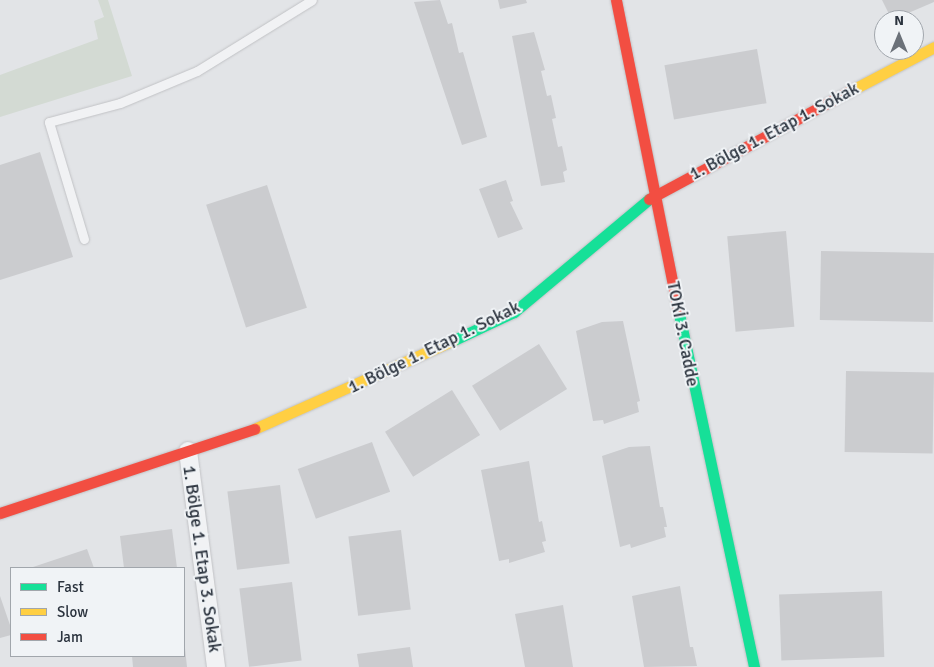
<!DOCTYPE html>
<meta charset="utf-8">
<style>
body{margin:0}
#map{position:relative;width:934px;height:667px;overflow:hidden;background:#e2e4e7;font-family:Signika,sans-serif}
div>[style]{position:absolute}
.green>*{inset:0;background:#d3dad3}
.building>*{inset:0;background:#cbcccf;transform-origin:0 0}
.roads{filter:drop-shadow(0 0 1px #c1c2c5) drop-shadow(0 0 1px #c1c2c5)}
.lane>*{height:9px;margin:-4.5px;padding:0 4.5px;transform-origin:4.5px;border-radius:4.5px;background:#f1f2f4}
.street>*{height:18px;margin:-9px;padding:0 9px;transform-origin:9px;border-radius:9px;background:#f1f2f4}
.fast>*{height:11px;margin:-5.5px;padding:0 5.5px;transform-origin:5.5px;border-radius:5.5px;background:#16e098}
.slow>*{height:11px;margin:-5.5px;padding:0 5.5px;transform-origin:5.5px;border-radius:5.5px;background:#ffcf43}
.jam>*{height:11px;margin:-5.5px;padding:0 5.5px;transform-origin:5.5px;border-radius:5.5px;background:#f24e42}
span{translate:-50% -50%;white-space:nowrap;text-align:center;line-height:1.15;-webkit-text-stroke:4px #f0f3f6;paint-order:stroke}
.street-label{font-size:18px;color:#2b333e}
.legend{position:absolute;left:10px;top:567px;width:175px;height:90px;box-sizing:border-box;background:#f0f3f6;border:1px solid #a1a6ac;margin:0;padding:6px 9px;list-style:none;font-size:15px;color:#2b333e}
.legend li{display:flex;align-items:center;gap:10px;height:25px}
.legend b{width:25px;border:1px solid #a1a6ac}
.north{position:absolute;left:874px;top:10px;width:50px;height:50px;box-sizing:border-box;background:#f0f3f6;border:1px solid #a1a6ac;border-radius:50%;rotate:0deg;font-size:14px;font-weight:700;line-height:20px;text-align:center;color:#2b333e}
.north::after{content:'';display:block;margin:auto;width:18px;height:22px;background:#6b7179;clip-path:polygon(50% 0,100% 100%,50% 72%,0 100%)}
</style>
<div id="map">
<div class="green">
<i style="clip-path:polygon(98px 0,108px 0,132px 76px,0 117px,0 75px,98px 39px,94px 21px,104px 17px)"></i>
</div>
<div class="building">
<i style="clip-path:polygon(440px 0,448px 24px,452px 23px,459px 53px,463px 52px,487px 137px,462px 145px,414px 2px)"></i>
<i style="clip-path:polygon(498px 0,526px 0,527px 3px,500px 9px)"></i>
<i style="clip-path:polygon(882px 0,934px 0,934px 2px,892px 20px)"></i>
<i style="clip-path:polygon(534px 32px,545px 70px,541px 71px,547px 96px,551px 95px,556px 118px,552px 119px,558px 147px,562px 146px,567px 170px,563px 172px,565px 182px,541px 186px,512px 36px)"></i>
<i style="left:757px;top:49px;width:55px;height:94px;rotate:80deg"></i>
<i style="clip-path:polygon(40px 152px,73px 257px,0 280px,0 165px)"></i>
<i style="clip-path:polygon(506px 180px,513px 201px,510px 202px,523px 229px,498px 238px,479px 189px)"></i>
<i style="left:267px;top:185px;width:129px;height:64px;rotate:72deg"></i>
<i style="left:786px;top:231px;width:96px;height:59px;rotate:85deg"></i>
<i style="left:821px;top:251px;width:113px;height:69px;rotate:1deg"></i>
<i style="clip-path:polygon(623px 321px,640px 401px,637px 402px,639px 412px,604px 424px,603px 420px,593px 421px,576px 331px,602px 322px)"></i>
<i style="left:539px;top:344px;width:53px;height:79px;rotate:58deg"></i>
<i style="left:846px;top:371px;width:88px;height:81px;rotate:1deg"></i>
<i style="left:452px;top:390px;width:53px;height:79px;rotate:58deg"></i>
<i style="left:372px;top:442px;width:53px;height:79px;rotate:70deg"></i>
<i style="clip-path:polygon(650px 446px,660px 507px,663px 507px,667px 527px,664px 527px,666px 537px,631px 548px,630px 544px,620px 547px,602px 456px,629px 447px)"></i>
<i style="clip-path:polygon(529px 461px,539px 522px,542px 521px,546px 541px,542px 542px,545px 552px,509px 563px,509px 559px,499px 561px,481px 470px)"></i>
<i style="left:280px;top:485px;width:79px;height:53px;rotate:83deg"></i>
<i style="clip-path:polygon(172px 529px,177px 568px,124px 568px,120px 536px)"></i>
<i style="left:401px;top:530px;width:80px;height:53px;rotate:83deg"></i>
<i style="clip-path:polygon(87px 549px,94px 568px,30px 568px)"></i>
<i style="left:292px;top:582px;width:79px;height:53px;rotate:83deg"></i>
<i style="clip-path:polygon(680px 586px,690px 647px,693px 647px,697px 666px,644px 667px,632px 596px)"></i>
<i style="left:882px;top:591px;width:66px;height:103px;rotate:88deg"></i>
<i style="clip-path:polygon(0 596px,11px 628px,11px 635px,0 638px)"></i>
<i style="clip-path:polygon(563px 605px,573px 667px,525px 667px,515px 614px)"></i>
<i style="clip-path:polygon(410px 647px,413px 667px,359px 667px,357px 654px)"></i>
<i style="clip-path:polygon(185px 648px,187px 667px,133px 667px,132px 656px,184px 656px)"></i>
</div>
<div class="roads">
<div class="lane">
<i style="left:84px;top:239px;width:122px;rotate:-106.7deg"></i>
<i style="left:49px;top:122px;width:73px;rotate:-15deg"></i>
<i style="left:120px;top:103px;width:83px;rotate:-22.6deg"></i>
<i style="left:197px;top:71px;width:135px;rotate:-31.7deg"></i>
</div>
<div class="street">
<i style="left:188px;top:451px;width:218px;rotate:82.6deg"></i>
</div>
<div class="fast">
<i style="left:678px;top:309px;width:366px;rotate:78deg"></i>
<i style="left:452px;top:341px;width:68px;rotate:-25.1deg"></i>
<i style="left:514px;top:312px;width:176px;rotate:-39.9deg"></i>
</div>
<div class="slow">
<i style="left:848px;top:92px;width:97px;rotate:-27.6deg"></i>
<i style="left:254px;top:429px;width:217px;rotate:-24deg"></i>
</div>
<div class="jam">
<i style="left:616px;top:0;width:315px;rotate:78.7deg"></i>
<i style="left:649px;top:199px;width:226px;rotate:-28.3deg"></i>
<i style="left:0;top:513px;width:268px;rotate:-18.3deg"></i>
</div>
</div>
<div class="street-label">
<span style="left:774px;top:131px;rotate:-28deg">1. Bölge 1. Etap 1. Sokak</span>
<span style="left:683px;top:334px;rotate:79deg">TOKİ 3. Cadde</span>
<span style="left:434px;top:347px;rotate:-26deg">1. Bölge 1. Etap 1. Sokak</span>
<span style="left:202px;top:559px;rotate:82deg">1. Bölge 1. Etap 3. Sokak</span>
</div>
<ul class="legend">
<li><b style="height:6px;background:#16e098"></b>Fast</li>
<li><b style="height:6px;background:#ffcf43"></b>Slow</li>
<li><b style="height:6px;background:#f24e42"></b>Jam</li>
</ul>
<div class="north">N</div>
</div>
